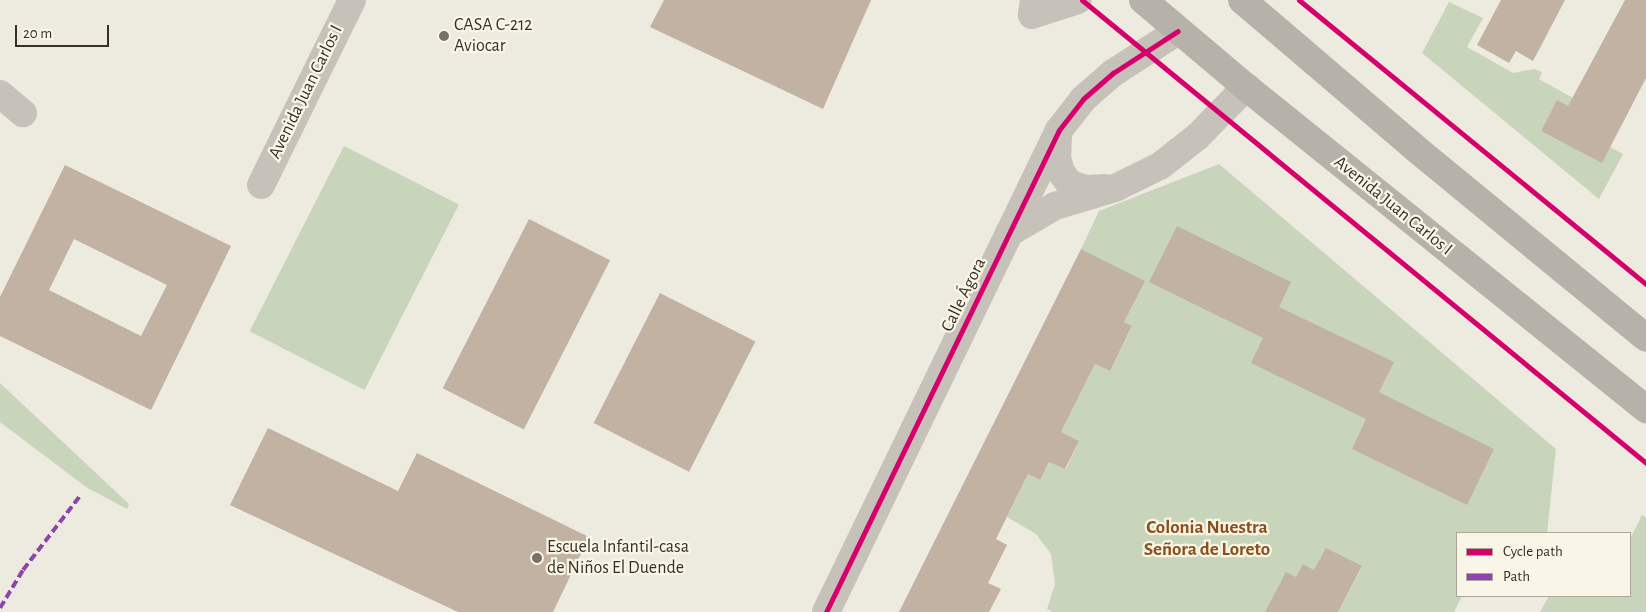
<!DOCTYPE html>
<meta charset="utf-8">
<style>
body{margin:0}
#map{position:relative;width:1646px;height:612px;overflow:hidden;background:#edeae0;font-family:"Alegreya Sans",sans-serif}
div>[style]{position:absolute}
.green>*{inset:0;background:#c9d5ba;transform-origin:0 0}
.building>*{inset:0;background:#c2b2a1;transform-origin:0 0}
.minor>*{height:28px;margin:-14px;padding:0 14px;transform-origin:14px;border-radius:14px;background:#c6c2b9}
.secondary>*{height:28px;margin:-14px;padding:0 14px;transform-origin:14px;border-radius:14px;background:#b7b2a9}
.quiet>*{height:4px;margin-top:-2px;transform-origin:0;background:repeating-linear-gradient(90deg,#8e44ad 0 8px,transparent 0 12px)}
.cycleway>*{height:5px;margin:-2.5px;padding:0 2.5px;transform-origin:2.5px;border-radius:2.5px;background:#d6006c}
.dots>*{width:14px;height:14px;translate:-50% -50%;box-sizing:border-box;border:2px solid #faf6e7;border-radius:50%}
span{translate:-50% -50%;white-space:nowrap;text-align:center;line-height:1.15;-webkit-text-stroke:4.5px #faf6e7;paint-order:stroke}
.poi-label{font-size:18px;color:#373027}
.left{translate:0 -50%;text-align:left}
.street-label{font-size:18px;color:#373027}
.neighbourhood-label{font-size:19px;color:#8a511d;font-weight:700}
.legend{position:absolute;left:1456px;top:532px;width:175px;height:65px;box-sizing:border-box;background:#faf6e7;border:1px solid #aca79a;margin:0;padding:6px 9px;list-style:none;font-size:15px;color:#373027}
.legend li{display:flex;align-items:center;gap:10px;height:25px}
.legend b{width:25px;border:1px solid #aca79a}
.scale{position:absolute;left:15px;top:25px;width:94px;height:22px;box-sizing:border-box;border:2px solid #373027;border-top:0;padding-left:6px;font-size:15px;line-height:18px;white-space:nowrap;color:#373027;-webkit-text-stroke:4px #faf6e7;paint-order:stroke}
</style>
<div id="map">
<div class="green">
<i style="clip-path:polygon(1449px 2px,1483px 18px,1467px 47px,1513px 73px,1534px 69px,1542px 72px,1539px 79px,1573px 98px,1569px 107px,1557px 101px,1541px 131px,1602px 162px,1610px 147px,1623px 154px,1599px 199px,1422px 53px)"></i>
<i style="left:344px;top:146px;width:129px;height:208px;rotate:27deg"></i>
<i style="clip-path:polygon(1219px 164px,1556px 449px,1547px 533px,1457px 533px,1457px 596px,1462px 596px,1454px 612px,1338px 612px,1362px 567px,1314px 570px,1303px 565px,1297px 577px,1265px 612px,1053px 612px,1047px 609px,1055px 584px,1051px 554px,1036px 534px,1007px 517px,1028px 474px,1040px 480px,1049px 462px,1066px 469px,1079px 441px,1061px 432px,1095px 364px,1110px 371px,1132px 327px,1124px 322px,1135px 300px,1123px 294px,1132px 275px,1081px 249px,1099px 211px)"></i>
<i style="clip-path:polygon(0 383px,129px 504px,127px 509px,86px 487px,0 422px)"></i>
<i style="clip-path:polygon(1642px 515px,1646px 518px,1646px 612px,1540px 612px,1549px 596px,1630px 596px,1630px 539px)"></i>
</div>
<div class="building">
<i style="clip-path:polygon(664px 0,871px 0,823px 109px,650px 27px)"></i>
<i style="clip-path:polygon(1501px 0,1565px 0,1533px 61px,1516px 51px,1509px 63px,1477px 45px)"></i>
<i style="clip-path:polygon(1625px 0,1646px 0,1646px 78px,1602px 163px,1541px 131px,1557px 100px,1568px 106px)"></i>
<i style="clip-path:polygon(evenodd,65px 165px,231px 246px,151px 410px,0 336px,0 297px,65px 165px,74px 239px,167px 285px,141px 336px,49px 290px,74px 239px)"></i>
<i style="left:529px;top:219px;width:91px;height:190px;rotate:27deg"></i>
<i style="clip-path:polygon(1177px 226px,1291px 282px,1279px 307px,1394px 362px,1379px 392px,1494px 449px,1467px 505px,1352px 449px,1366px 419px,1251px 363px,1263px 338px,1149px 282px)"></i>
<i style="clip-path:polygon(1081px 249px,1145px 281px,1124px 322px,1132px 326px,1110px 371px,1095px 364px,1061px 432px,1079px 441px,1065px 469px,1049px 462px,1040px 480px,1028px 474px,996px 539px,1007px 545px,988px 583px,1001px 589px,989px 612px,899px 612px)"></i>
<i style="left:660px;top:293px;width:107px;height:146px;rotate:27deg"></i>
<i style="clip-path:polygon(268px 428px,398px 491px,417px 453px,589px 537px,553px 612px,458px 612px,230px 505px)"></i>
<i style="clip-path:polygon(1326px 548px,1362px 566px,1338px 612px,1265px 612px,1286px 572px,1296px 577px,1303px 564px,1314px 570px)"></i>
</div>
<div class="minor">
<i style="left:1034px;top:0;width:15px;rotate:98deg"></i>
<i style="left:1032px;top:15px;width:48px;rotate:-18.1deg"></i>
<i style="left:0;top:94px;width:30px;rotate:40deg"></i>
<i style="left:1058px;top:134px;width:24px;rotate:92deg"></i>
<i style="left:1057px;top:158px;width:15px;rotate:74deg"></i>
<i style="left:1061px;top:172px;width:14px;rotate:54deg"></i>
<i style="left:1069px;top:183px;width:17px;rotate:21deg"></i>
<i style="left:1085px;top:189px;width:20px;rotate:-3deg"></i>
<i style="left:261px;top:185px;width:206px;rotate:-63.8deg"></i>
<i style="left:1009px;top:233px;width:53px;rotate:-30.4deg"></i>
<i style="left:1055px;top:206px;width:63px;rotate:-16.7deg"></i>
<i style="left:1115px;top:188px;width:50px;rotate:-26.1deg"></i>
<i style="left:1160px;top:166px;width:47px;rotate:-38.1deg"></i>
<i style="left:1197px;top:137px;width:70px;rotate:-45.6deg"></i>
<i style="left:826px;top:612px;width:535px;rotate:-64.2deg"></i>
<i style="left:1059px;top:130px;width:39px;rotate:-52deg"></i>
<i style="left:1083px;top:99px;width:40px;rotate:-41deg"></i>
<i style="left:1113px;top:73px;width:77px;rotate:-32.9deg"></i>
</div>
<div class="secondary">
<i style="left:1143px;top:0;width:135px;rotate:40.2deg"></i>
<i style="left:1246px;top:87px;width:514px;rotate:38.83deg"></i>
<i style="left:1242px;top:0;width:228px;rotate:40.5deg"></i>
<i style="left:1415px;top:148px;width:299px;rotate:39.4deg"></i>
</div>
<div class="quiet">
<i style="left:0;top:608px;width:44px;rotate:-58.8deg"></i>
<i style="left:23px;top:570px;width:93px;rotate:-52.4deg"></i>
</div>
<div class="cycleway">
<i style="left:1082px;top:0;width:730px;rotate:39.38deg"></i>
<i style="left:1299px;top:0;width:448px;rotate:39.3deg"></i>
<i style="left:826px;top:612px;width:535px;rotate:-64.2deg"></i>
<i style="left:1059px;top:130px;width:39px;rotate:-52deg"></i>
<i style="left:1083px;top:99px;width:40px;rotate:-41deg"></i>
<i style="left:1113px;top:73px;width:77px;rotate:-32.9deg"></i>
</div>
<div class="dots">
<i style="left:444px;top:36px;background:#777168"></i>
<i style="left:537px;top:558px;background:#777168"></i>
</div>
<div class="poi-label">
<span class="left" style="left:454px;top:36px">CASA C-212<br>Aviocar</span>
<span class="left" style="left:547px;top:558px">Escuela Infantil-casa<br>de Niños El Duende</span>
</div>
<div class="street-label">
<span style="left:306px;top:92px;rotate:-64deg">Avenida Juan Carlos I</span>
<span style="left:1393px;top:206px;rotate:39deg">Avenida Juan Carlos I</span>
<span style="left:964px;top:295px;rotate:-64deg">Calle Ágora</span>
</div>
<div class="neighbourhood-label">
<span style="left:1207px;top:539px">Colonia Nuestra<br>Señora de Loreto</span>
</div>
<ul class="legend">
<li><b style="height:6px;background:#d6006c"></b>Cycle path</li>
<li><b style="height:6px;background:#8e44ad"></b>Path</li>
</ul>
<div class="scale">20 m</div>
</div>
